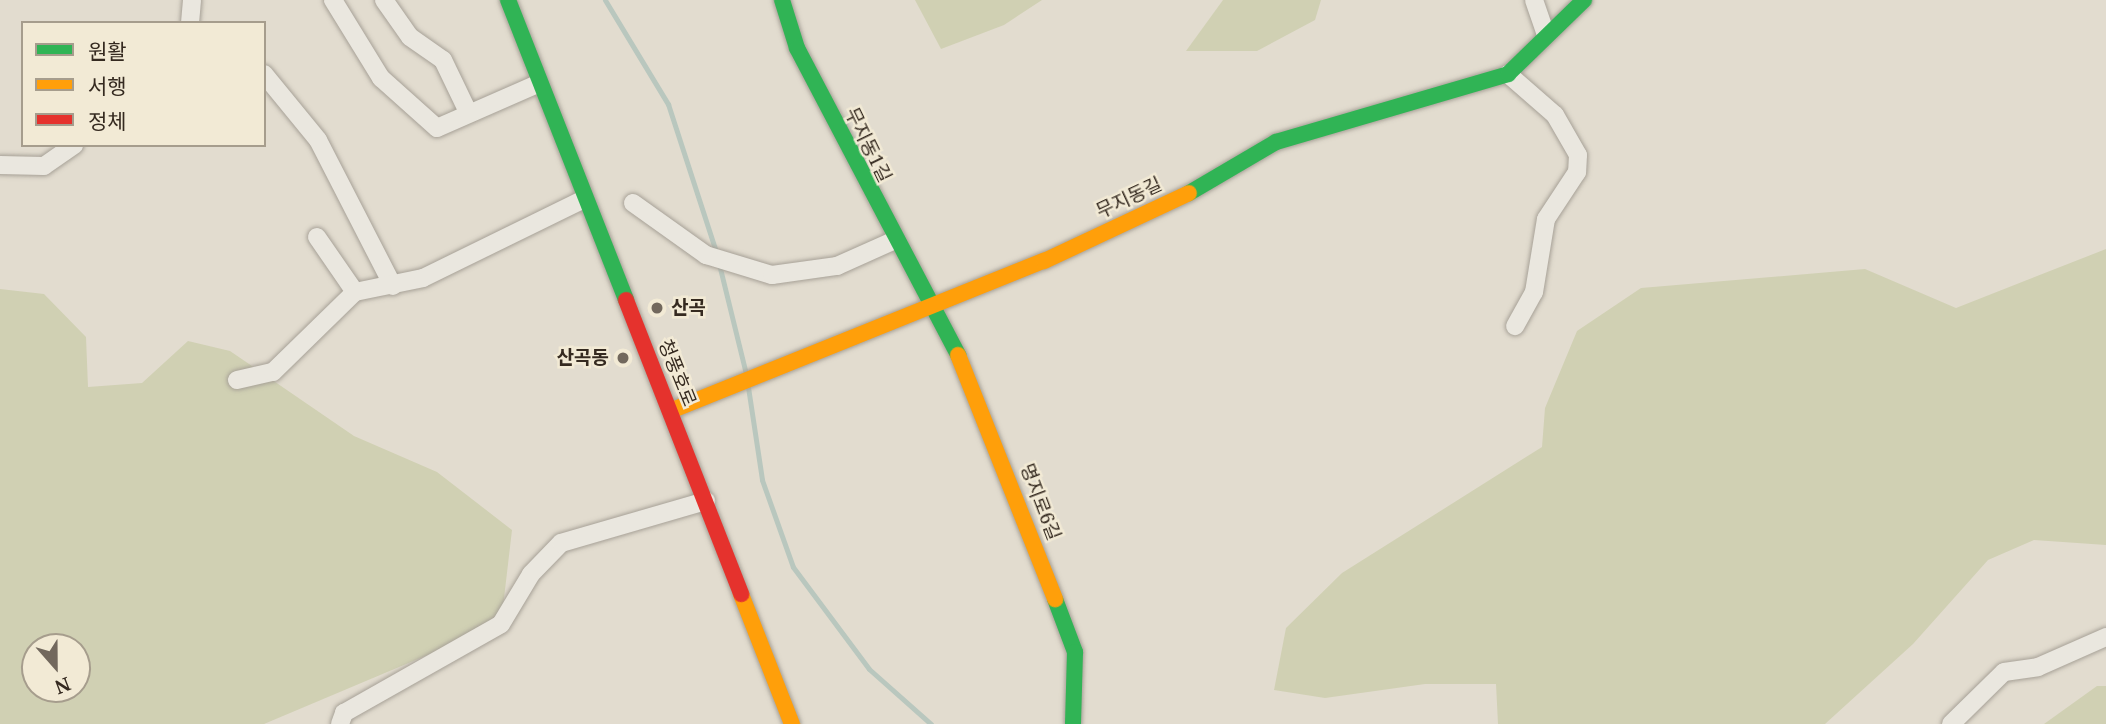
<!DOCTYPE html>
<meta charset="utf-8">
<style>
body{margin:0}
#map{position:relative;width:2106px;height:724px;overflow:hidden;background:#e2dccf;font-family:"Noto Serif","Noto Sans KR",serif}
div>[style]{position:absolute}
.green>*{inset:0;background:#d0d0b3}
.stream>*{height:5px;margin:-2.5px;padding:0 2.5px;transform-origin:2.5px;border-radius:2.5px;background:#b9c7be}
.roads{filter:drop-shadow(0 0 2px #a7a197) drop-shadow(0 0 2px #a7a197)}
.street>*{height:18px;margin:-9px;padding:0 9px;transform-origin:9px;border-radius:9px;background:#eae7df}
.fast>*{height:16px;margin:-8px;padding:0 8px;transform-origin:8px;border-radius:8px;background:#30b455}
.slow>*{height:16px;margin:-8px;padding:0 8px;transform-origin:8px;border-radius:8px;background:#ff9f0a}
.jam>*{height:16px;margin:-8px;padding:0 8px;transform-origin:8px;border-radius:8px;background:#e5322d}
.dots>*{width:19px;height:19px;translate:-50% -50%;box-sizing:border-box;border:4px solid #f2ead5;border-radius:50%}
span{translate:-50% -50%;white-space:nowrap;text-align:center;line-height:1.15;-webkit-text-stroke:5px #f2ead5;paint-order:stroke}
.street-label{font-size:19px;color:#352a20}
.poi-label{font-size:19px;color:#352a20;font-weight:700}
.left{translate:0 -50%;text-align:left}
.right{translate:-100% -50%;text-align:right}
.legend{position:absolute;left:21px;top:21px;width:245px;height:126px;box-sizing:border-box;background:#f2ead5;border:2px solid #a69d8d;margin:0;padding:9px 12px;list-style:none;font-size:21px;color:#352a20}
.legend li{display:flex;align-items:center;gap:14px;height:35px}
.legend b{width:35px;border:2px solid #a69d8d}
.north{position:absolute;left:21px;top:633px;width:70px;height:70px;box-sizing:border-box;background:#f2ead5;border:2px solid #a69d8d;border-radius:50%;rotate:159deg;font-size:19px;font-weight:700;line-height:28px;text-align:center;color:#352a20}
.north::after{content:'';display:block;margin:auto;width:24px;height:32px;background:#72685d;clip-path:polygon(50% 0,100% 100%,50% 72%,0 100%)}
</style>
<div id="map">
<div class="green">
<i style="clip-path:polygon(915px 0,1042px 0,1004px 25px,941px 49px)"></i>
<i style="clip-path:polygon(1223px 0,1321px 0,1315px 20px,1257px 51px,1186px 51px)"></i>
<i style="clip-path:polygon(2106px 249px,2106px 545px,2034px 540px,1988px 560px,1913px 644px,1825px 724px,1498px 724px,1496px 684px,1425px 684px,1325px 698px,1274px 690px,1286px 628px,1342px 573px,1542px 447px,1545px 408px,1577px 331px,1641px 288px,1865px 269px,1956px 308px)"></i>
<i style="clip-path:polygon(evenodd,0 289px,44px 294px,86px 337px,88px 387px,142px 383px,188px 341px,230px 351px,354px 436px,437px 472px,512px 530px,501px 624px,264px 724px,0 724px,0 289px,35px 647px,77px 647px,77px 689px,35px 689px,35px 647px)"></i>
<i style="clip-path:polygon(2097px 686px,2106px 686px,2106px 724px,2044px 724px)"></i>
</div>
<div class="stream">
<i style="left:605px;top:0;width:122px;rotate:58.8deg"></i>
<i style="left:668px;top:104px;width:159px;rotate:72deg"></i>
<i style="left:719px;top:264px;width:113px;rotate:76.2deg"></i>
<i style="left:748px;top:387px;width:94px;rotate:81.4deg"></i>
<i style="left:762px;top:480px;width:92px;rotate:70.4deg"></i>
<i style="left:793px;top:567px;width:127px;rotate:53.3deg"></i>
<i style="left:869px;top:669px;width:83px;rotate:41.6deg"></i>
</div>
<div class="roads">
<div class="street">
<i style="left:333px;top:0;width:92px;rotate:58.4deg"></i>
<i style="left:381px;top:78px;width:75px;rotate:41.8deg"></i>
<i style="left:437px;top:128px;width:109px;rotate:-23.7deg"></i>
<i style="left:384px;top:0;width:45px;rotate:54.9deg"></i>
<i style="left:410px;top:37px;width:40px;rotate:34.9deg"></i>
<i style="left:443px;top:60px;width:58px;rotate:64.3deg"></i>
<i style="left:1534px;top:0;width:36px;rotate:71deg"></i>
<i style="left:190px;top:23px;width:23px;rotate:-85deg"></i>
<i style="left:264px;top:74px;width:85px;rotate:50.7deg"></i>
<i style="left:318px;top:140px;width:164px;rotate:62.8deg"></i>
<i style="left:1508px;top:74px;width:62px;rotate:41.1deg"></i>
<i style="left:1555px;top:115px;width:46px;rotate:60.1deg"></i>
<i style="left:1578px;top:155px;width:17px;rotate:93deg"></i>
<i style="left:1577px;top:172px;width:56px;rotate:123.4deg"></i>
<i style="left:1546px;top:219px;width:74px;rotate:99.3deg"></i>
<i style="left:1534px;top:292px;width:39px;rotate:119deg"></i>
<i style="left:0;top:165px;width:44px;rotate:1.3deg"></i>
<i style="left:44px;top:166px;width:37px;rotate:-35deg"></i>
<i style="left:633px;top:203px;width:90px;rotate:35.5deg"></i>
<i style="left:706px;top:255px;width:69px;rotate:16.9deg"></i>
<i style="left:772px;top:275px;width:66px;rotate:-7.9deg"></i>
<i style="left:837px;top:266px;width:64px;rotate:-24.1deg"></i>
<i style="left:317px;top:237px;width:67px;rotate:55.4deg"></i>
<i style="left:355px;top:292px;width:69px;rotate:-11.6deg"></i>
<i style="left:423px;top:278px;width:179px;rotate:-26.1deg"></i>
<i style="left:237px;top:380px;width:37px;rotate:-13deg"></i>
<i style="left:273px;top:372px;width:115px;rotate:-44.3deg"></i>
<i style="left:340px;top:724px;width:12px;rotate:-70deg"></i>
<i style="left:344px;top:713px;width:180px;rotate:-29.5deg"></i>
<i style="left:501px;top:624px;width:58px;rotate:-59deg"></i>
<i style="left:531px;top:574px;width:43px;rotate:-45.9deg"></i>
<i style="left:561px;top:543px;width:151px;rotate:-16.2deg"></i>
<i style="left:1951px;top:724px;width:74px;rotate:-44.5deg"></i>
<i style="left:2004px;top:672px;width:34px;rotate:-8deg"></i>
<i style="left:2038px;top:667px;width:74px;rotate:-23.8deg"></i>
</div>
<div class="fast">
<i style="left:508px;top:0;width:322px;rotate:68.5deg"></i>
<i style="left:782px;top:0;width:50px;rotate:72.6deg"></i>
<i style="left:797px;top:48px;width:347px;rotate:62.3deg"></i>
<i style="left:1189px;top:193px;width:101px;rotate:-30.4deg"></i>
<i style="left:1276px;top:142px;width:242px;rotate:-16.3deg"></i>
<i style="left:1508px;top:74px;width:106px;rotate:-44.2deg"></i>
<i style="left:1055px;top:599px;width:57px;rotate:69.3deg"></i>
<i style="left:1075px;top:652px;width:72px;rotate:91.6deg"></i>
</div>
<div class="slow">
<i style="left:958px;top:355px;width:263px;rotate:68.3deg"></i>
<i style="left:670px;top:411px;width:403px;rotate:-21.9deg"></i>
<i style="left:1044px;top:261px;width:160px;rotate:-25.1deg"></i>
<i style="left:741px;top:594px;width:140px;rotate:68.6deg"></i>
</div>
<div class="jam">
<i style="left:626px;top:300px;width:316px;rotate:68.6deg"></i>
</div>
</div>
<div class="dots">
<i style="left:657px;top:308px;background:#72685d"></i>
<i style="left:623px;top:358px;background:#72685d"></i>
</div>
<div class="street-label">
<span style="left:868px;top:145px;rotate:64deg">무지동1길</span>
<span style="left:1129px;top:198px;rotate:-25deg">무지동길</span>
<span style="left:677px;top:373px;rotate:68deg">청풍호로</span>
<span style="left:1040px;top:502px;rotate:69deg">명지로6길</span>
</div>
<div class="poi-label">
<span class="left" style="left:671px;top:308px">산곡</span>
<span class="right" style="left:609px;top:358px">산곡동</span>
</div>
<ul class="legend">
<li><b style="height:9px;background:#30b455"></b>원활</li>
<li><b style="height:9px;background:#ff9f0a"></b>서행</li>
<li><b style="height:9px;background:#e5322d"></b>정체</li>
</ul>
<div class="north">N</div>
</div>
